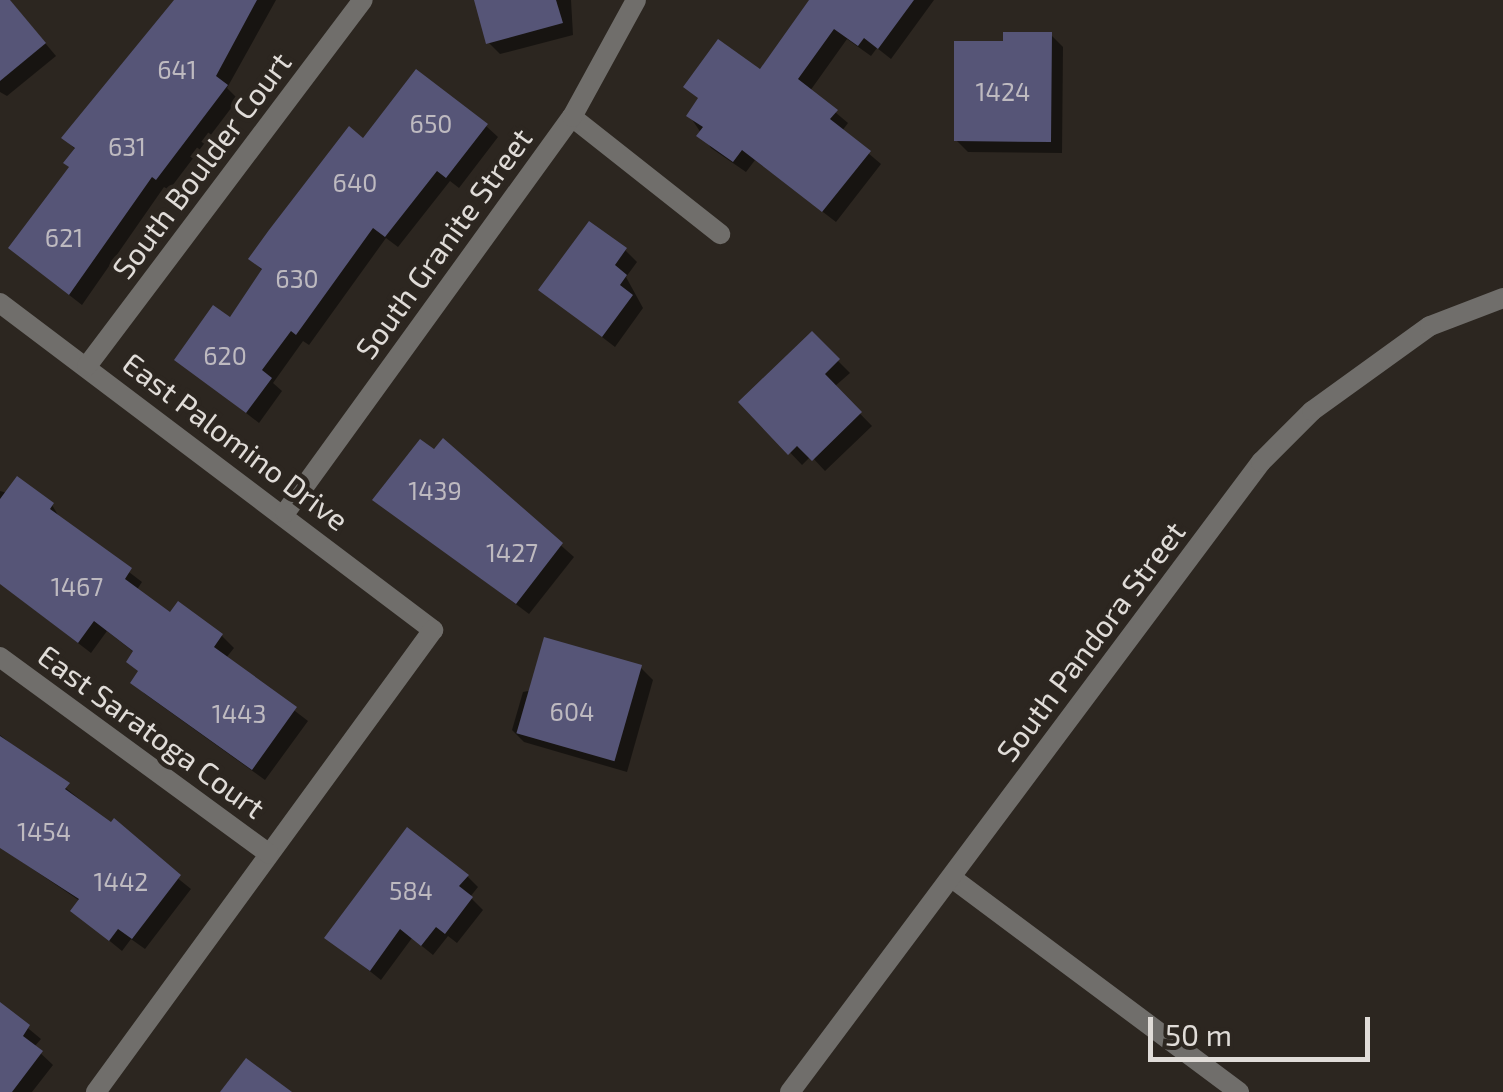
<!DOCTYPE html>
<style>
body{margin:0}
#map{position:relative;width:1503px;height:1092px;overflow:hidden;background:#2c2620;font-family:"Exo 2",sans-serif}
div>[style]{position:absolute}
.shadow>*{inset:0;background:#0007}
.building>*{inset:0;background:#565577;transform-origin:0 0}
.street>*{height:20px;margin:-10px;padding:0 10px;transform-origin:10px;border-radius:10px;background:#706e6b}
span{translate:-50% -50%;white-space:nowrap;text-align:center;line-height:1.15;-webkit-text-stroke:9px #2c2620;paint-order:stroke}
.number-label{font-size:25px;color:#bebac0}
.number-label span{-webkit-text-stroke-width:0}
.street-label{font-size:30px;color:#e0dcd8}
.scale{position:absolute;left:1148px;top:1017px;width:222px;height:45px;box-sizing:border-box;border:5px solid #e0dcd8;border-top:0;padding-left:12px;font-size:30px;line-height:35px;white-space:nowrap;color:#e0dcd8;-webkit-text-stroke:8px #2c2620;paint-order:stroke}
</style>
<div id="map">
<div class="shadow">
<i style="clip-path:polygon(0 0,9px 0,56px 56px,7px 96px,0 92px)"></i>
<i style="clip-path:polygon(177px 0,276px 0,227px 88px,238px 99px,169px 190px,164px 187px,82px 305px,23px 259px,72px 168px,76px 150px,64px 138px)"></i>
<i style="clip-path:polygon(476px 0,571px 0,573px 35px,500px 54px,488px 42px)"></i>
<i style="clip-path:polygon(812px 0,934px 0,891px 59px,877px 48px,871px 56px,847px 39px,810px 91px,848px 123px,842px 131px,881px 164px,836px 222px,755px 160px,746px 172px,711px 148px,689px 115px,761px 72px)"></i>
<i style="clip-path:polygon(1051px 35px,1063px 47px,1062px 153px,968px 152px,956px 140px)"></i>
<i style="clip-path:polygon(486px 126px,498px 137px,459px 188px,450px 181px,398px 247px,386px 238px,309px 345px,303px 341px,273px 383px,282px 391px,259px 423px,177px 359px,230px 320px,263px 271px,251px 259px,363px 141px)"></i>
<i style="clip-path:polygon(625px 250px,637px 262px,626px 277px,643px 308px,615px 347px,541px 290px)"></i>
<i style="clip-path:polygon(812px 335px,850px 373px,834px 387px,872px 426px,825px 471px,811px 456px,802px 465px,742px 402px)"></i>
<i style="clip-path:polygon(443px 441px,574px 557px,529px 614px,376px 500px)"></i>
<i style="clip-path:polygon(0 491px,52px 505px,61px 520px,142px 582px,136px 591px,171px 615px,222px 636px,234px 648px,226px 658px,308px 721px,265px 780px,145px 694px,133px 683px,140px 673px,135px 653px,107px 631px,91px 653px,0 583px)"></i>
<i style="clip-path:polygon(641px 668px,653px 680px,627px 772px,524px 742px,512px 730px,523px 692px)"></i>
<i style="clip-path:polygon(0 735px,191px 889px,145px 949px,131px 939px,122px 951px,73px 911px,80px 901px,0 847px)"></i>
<i style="clip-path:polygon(467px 876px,478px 887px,470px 897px,483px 910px,457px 943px,448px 936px,433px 955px,412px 938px,381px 980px,328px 938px)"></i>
<i style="clip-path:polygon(0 1005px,41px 1039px,34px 1047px,53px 1065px,32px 1092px,0 1092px)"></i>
</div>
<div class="building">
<i style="clip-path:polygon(0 0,10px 0,46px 43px,0 81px)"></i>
<i style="clip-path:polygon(174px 0,257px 0,216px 76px,228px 85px,156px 180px,152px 177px,69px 295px,8px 248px,69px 167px,63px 163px,75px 148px,61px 138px)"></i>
<i style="clip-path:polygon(474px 0,556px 0,563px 23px,486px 44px)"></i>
<i style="clip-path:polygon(809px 0,914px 0,878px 49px,864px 38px,858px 46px,834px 29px,798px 79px,838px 110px,830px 119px,871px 151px,822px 212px,742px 150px,733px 162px,696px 136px,703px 127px,686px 116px,698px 98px,683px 87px,718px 39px,760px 69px)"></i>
<i style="clip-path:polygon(1003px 32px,1052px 32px,1051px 142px,954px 141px,954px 41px,1003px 41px)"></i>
<i style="clip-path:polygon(416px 69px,488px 124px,446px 178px,437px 171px,385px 237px,373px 228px,296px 335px,291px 331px,262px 370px,272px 378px,246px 413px,174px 360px,213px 305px,230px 317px,262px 269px,248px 259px,269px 230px,349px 126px,363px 138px)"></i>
<i style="clip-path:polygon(589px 221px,627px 248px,615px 265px,627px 275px,620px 285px,633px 295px,602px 337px,538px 290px)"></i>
<i style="clip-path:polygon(812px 331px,840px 359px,825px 374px,862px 412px,812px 461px,797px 446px,788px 455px,738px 402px)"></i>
<i style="clip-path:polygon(443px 438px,563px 543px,516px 604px,372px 500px,420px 439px,434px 449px)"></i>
<i style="clip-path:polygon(17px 476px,54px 503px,50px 509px,132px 568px,125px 579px,170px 612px,178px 601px,223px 634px,214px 647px,297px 707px,252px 770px,130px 683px,138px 671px,126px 662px,133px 651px,94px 621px,78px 643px,0 584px,0 499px)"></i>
<i style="left:544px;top:637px;width:102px;height:100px;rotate:16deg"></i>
<i style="clip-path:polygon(0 736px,70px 783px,65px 789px,111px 822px,114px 818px,181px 875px,132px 939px,118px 929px,109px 941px,70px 911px,79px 899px,0 848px)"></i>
<i style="clip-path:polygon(407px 827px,469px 875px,459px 886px,473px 897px,445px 934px,436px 927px,421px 946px,400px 929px,370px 971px,324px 938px)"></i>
<i style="clip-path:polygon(0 1002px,30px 1025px,23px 1036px,43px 1051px,12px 1092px,0 1092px)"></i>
<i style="clip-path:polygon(246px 1058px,292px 1092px,220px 1092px)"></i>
</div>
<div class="street">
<i style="left:572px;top:117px;width:189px;rotate:38.3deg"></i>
<i style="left:0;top:303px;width:543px;rotate:37.06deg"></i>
<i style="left:433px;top:630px;width:572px;rotate:126.11deg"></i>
<i style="left:87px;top:366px;width:458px;rotate:-53deg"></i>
<i style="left:285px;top:513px;width:489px;rotate:-54.1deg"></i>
<i style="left:572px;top:117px;width:133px;rotate:-61.3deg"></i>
<i style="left:0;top:657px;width:333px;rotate:36.2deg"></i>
<i style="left:952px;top:878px;width:358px;rotate:36.7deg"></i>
<i style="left:790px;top:1092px;width:787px;rotate:-53.22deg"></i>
<i style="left:1261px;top:462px;width:72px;rotate:-45deg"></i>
<i style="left:1312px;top:411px;width:145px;rotate:-35.8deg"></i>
<i style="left:1430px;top:326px;width:78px;rotate:-21deg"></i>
</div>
<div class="number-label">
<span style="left:177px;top:69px">641</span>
<span style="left:1003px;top:91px">1424</span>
<span style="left:431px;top:123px">650</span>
<span style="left:127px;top:146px">631</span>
<span style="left:355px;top:182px">640</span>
<span style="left:64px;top:237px">621</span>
<span style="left:297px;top:278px">630</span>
<span style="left:225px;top:355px">620</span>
<span style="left:435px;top:490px">1439</span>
<span style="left:512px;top:552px">1427</span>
<span style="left:77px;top:586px">1467</span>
<span style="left:572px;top:711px">604</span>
<span style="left:239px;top:713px">1443</span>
<span style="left:44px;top:831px">1454</span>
<span style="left:121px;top:881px">1442</span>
<span style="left:411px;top:890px">584</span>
</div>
<div class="street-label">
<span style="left:201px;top:165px;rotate:-53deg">South Boulder Court</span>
<span style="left:443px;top:243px;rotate:-54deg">South Granite Street</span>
<span style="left:236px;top:441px;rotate:37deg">East Palomino Drive</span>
<span style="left:1090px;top:641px;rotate:-53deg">South Pandora Street</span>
<span style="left:152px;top:731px;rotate:36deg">East Saratoga Court</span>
</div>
<div class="scale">50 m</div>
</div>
